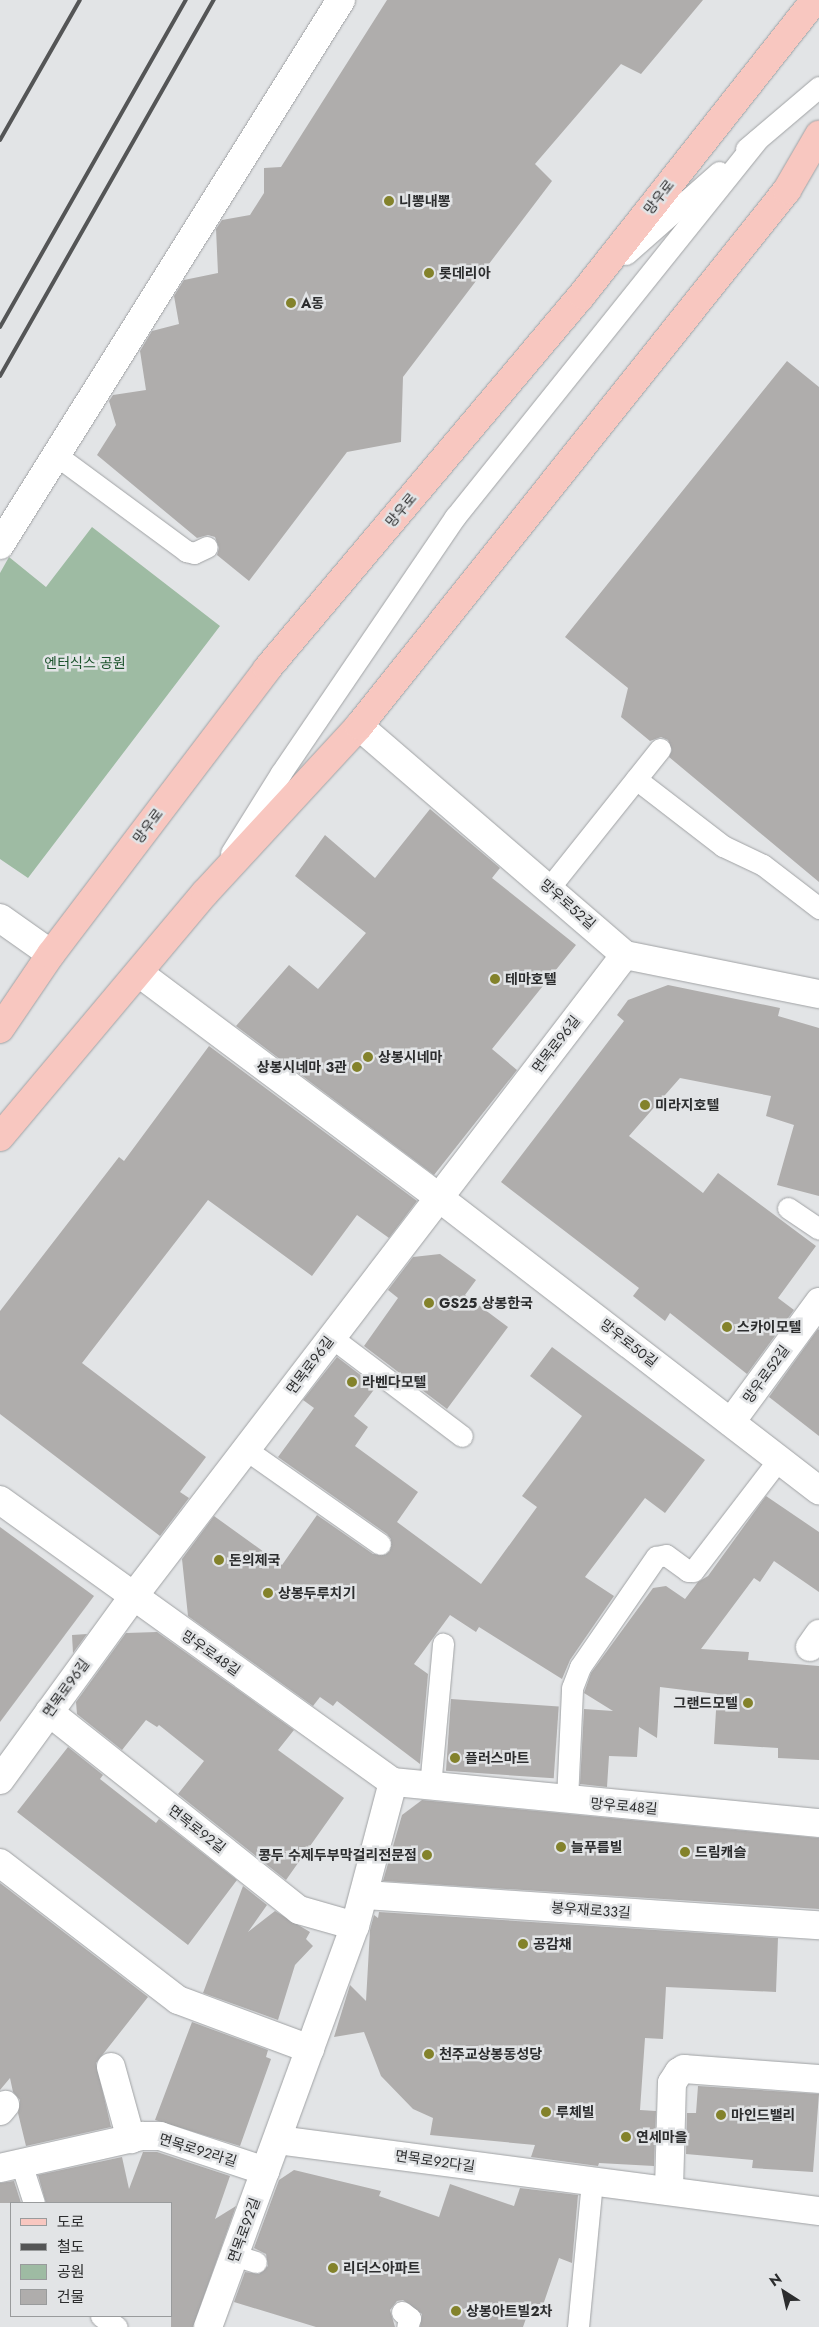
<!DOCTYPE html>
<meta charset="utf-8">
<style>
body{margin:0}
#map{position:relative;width:819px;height:2327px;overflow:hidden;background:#e2e4e6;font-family:Jost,"Noto Sans KR",sans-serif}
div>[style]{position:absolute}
.green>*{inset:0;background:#9ebba3}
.building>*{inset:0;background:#afadac;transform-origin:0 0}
.roads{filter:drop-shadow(0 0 1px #a0a2a4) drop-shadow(0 0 1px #a0a2a4)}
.service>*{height:21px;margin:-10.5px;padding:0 10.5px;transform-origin:10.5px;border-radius:10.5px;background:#fff}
.minor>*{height:28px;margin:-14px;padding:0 14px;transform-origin:14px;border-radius:14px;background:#fff}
.primary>*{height:28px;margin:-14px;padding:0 14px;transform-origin:14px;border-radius:14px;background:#f8c7c0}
.rail>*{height:4px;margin:-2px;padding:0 2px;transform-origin:2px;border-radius:2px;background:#545556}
.dots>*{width:14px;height:14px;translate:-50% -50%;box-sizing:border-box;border:2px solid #e2e4e6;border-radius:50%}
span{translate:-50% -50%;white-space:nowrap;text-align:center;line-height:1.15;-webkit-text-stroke:5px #e2e4e6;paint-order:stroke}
.street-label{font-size:14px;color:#2c2d2e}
.poi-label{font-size:14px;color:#2c2d2e;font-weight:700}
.left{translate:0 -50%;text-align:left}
.right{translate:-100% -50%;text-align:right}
.park-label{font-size:14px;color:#19512a}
.legend{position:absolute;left:10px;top:2202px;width:162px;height:115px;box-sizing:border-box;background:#e2e4e6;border:1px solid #999b9c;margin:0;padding:6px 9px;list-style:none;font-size:15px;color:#2c2d2e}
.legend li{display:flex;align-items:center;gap:10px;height:25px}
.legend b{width:25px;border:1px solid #999b9c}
.north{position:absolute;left:759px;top:2267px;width:50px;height:50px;-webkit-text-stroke:4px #e2e4e6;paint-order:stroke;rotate:325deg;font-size:14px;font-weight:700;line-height:20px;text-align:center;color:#2c2d2e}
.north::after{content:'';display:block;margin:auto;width:18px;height:22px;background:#2c2d2e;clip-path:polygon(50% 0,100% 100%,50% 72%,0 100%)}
</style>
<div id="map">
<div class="green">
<i style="clip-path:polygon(92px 527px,220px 626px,28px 878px,0 859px,0 573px,9px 557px,46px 587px)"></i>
</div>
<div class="building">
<i style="clip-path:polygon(387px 0,703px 0,641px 74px,621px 64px,535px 164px,552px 181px,403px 377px,401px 442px,347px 452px,249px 581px,217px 555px,219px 548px,215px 537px,208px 535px,197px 538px,97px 455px,116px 425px,109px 401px,113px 395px,146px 390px,140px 351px,152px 331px,179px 324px,174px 296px,184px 280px,218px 273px,216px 229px,222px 220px,250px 215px,264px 193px,264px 168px,281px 167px)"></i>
<i style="clip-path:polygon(787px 361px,819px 387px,819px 882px,669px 757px,672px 750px,668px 740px,661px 737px,650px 741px,621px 717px,628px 688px,565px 637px)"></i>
<i style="clip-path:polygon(430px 809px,500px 868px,492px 878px,576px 945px,492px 1049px,517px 1070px,434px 1175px,236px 1026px,289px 965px,318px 989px,366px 933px,295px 876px,325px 835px,375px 878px)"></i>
<i style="clip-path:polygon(668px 985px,780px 1008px,778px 1016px,819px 1028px,819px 1196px,777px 1185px,794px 1125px,766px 1116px,771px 1096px,680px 1078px,629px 1136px,703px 1193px,718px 1173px,816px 1246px,778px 1298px,794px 1310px,747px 1374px,670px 1313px,665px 1321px,633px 1296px,639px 1288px,501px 1182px,624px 1021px,617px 1015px,628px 1000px)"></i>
<i style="clip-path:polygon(209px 1046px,417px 1201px,389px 1238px,357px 1215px,312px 1276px,208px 1200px,82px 1363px,206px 1457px,180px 1492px,189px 1498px,160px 1536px,0 1414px,0 1311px,119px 1157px,124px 1161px)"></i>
<i style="clip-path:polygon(440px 1254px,476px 1280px,465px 1295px,508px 1327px,447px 1409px,364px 1346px,398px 1298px,388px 1290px,413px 1257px)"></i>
<i style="clip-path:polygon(818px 1329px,819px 1330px,819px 1436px,769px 1397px)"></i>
<i style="clip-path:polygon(552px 1347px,705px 1460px,665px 1513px,645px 1498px,585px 1577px,614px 1596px,570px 1660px,562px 1679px,479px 1627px,476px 1632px,450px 1615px,414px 1664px,428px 1674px,420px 1764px,337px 1701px,333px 1706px,320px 1697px,313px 1706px,188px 1616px,182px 1559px,214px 1516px,282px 1565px,317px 1515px,373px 1554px,385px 1555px,390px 1551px,391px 1539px,387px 1534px,278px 1457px,314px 1408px,303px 1400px,337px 1357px,376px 1387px,354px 1416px,368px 1427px,355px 1446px,418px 1492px,397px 1522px,481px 1584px,537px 1507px,522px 1496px,582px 1416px,530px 1376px)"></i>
<i style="clip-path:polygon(766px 1496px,819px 1532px,819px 1592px,774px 1561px,760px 1582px,754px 1578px,701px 1649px,749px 1652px,748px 1660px,819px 1666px,819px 1760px,778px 1758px,778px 1748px,714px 1744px,717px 1694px,660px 1687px,657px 1738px,639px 1727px,637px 1757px,609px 1756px,607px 1787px,580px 1784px,584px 1709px,613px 1711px,584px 1693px,591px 1673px,653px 1588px,666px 1586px,685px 1599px,698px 1582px,708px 1576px)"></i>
<i style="clip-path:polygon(0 1527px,94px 1596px,0 1722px)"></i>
<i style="clip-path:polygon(157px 1632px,294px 1730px,278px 1750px,344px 1798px,286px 1880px,178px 1794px,204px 1761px,159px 1725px,157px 1727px,146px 1720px,122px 1750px,77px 1714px,76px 1702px,126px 1633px)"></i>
<i style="clip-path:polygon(87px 1634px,73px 1653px,72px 1635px)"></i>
<i style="left:451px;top:1699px;width:108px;height:72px;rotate:4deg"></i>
<i style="clip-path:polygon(68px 1747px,103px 1775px,100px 1779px,156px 1823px,159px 1819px,237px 1880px,188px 1945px,17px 1812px)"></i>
<i style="clip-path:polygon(422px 1800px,819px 1838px,819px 1909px,383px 1881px,402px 1815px)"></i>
<i style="clip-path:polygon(0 1883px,148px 1997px,96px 2063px,111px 2127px,26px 2146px,18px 2113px,20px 2100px,13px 2092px,10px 2078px,0 2090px)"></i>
<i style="clip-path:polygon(243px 1886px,267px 1905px,248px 1932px,275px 1911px,310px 1932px,306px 1939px,313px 1946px,295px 1965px,278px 2020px,203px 1993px)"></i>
<i style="clip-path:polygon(379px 1912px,778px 1938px,776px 1992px,666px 1987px,663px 2039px,645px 2038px,640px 2110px,656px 2111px,654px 2166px,599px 2163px,598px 2166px,531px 2157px,535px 2145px,430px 2135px,433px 2118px,413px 2109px,381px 2076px,364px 2032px,334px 2037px,350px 1985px,366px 2001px,370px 1930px,374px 1915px,378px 1918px)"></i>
<i style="clip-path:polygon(192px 2022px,268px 2050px,266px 2057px,271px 2059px,240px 2146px,155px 2120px)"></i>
<i style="clip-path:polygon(698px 2086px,819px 2094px,813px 2172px,752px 2168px,753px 2160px,686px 2154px,687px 2113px,696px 2113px)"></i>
<i style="clip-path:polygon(143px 2152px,157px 2152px,230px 2176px,215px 2219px,236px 2206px,193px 2327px,171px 2327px,171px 2203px,46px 2203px,38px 2175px,122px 2157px,129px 2189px)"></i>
<i style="clip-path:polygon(294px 2170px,381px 2191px,379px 2196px,439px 2217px,450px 2184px,514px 2206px,520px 2188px,578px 2195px,572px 2263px,559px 2258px,541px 2311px,530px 2307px,523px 2327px,420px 2327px,422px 2314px,403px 2300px,397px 2301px,390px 2310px,395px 2327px,316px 2327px,234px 2302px,245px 2272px,259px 2274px,268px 2266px,266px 2254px,254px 2248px,279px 2180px)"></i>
<i style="clip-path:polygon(14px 2181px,21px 2203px,0 2203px,0 2183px)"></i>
</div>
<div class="roads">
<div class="service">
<i style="left:746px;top:149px;width:96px;rotate:-40.3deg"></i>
<i style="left:626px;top:254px;width:124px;rotate:-41.4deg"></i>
<i style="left:56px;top:455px;width:162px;rotate:36.4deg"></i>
<i style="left:186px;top:551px;width:8px;rotate:14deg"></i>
<i style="left:194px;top:553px;width:14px;rotate:-25deg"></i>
<i style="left:636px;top:779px;width:110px;rotate:37.6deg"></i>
<i style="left:723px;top:846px;width:44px;rotate:25.4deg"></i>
<i style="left:763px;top:865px;width:71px;rotate:37.5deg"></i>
<i style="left:231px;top:853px;width:94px;rotate:-58deg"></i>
<i style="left:281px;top:773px;width:310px;rotate:-55.8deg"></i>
<i style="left:455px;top:517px;width:482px;rotate:-51.3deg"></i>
<i style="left:549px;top:888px;width:178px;rotate:-51.4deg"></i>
<i style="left:788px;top:1208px;width:37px;rotate:34deg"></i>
<i style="left:331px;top:1337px;width:164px;rotate:37.1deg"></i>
<i style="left:245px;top:1449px;width:165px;rotate:35.1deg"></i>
<i style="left:430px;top:1787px;width:144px;rotate:-84.8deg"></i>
<i style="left:567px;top:1800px;width:112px;rotate:-87.4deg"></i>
<i style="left:572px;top:1688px;width:22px;rotate:-69deg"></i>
<i style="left:580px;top:1667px;width:134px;rotate:-55.4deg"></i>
<i style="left:656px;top:1557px;width:10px;rotate:-11deg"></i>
<i style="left:666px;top:1555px;width:27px;rotate:36deg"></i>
<i style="left:688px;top:1571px;width:5px"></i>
<i style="left:693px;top:1571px;width:141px;rotate:-52.5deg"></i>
<i style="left:21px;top:2163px;width:42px;rotate:72deg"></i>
<i style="left:234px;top:2255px;width:23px;rotate:18deg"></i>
<i style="left:402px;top:2312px;width:10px;rotate:37deg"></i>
<i style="left:410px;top:2318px;width:9px;rotate:108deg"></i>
<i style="left:101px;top:2316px;width:19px;rotate:35deg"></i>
<i style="left:578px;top:2327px;width:146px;rotate:-84.5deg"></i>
</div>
<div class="minor">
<i style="left:0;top:545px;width:643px;rotate:-57.97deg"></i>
<i style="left:359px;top:726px;width:351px;rotate:40.7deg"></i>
<i style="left:625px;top:955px;width:198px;rotate:11.4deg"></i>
<i style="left:0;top:918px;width:62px;rotate:35.2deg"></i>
<i style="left:139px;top:973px;width:374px;rotate:36.8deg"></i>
<i style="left:438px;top:1197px;width:481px;rotate:37.6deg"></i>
<i style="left:731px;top:1422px;width:149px;rotate:-53.7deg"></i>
<i style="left:0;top:1500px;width:484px;rotate:35.7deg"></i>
<i style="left:393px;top:1782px;width:428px;rotate:5.5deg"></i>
<i style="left:810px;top:1647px;width:16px;rotate:-55deg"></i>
<i style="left:49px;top:1712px;width:319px;rotate:38.4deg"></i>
<i style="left:299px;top:1910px;width:58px;rotate:15.9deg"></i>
<i style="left:0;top:1780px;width:226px;rotate:-54deg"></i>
<i style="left:133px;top:1597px;width:809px;rotate:-52.54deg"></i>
<i style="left:0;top:1863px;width:225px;rotate:37.6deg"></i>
<i style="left:178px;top:2000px;width:141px;rotate:20.4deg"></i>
<i style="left:364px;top:1895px;width:456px;rotate:3.8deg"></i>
<i style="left:111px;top:2067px;width:75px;rotate:74.5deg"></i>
<i style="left:0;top:2111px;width:8px;rotate:-50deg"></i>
<i style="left:278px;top:2140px;width:546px;rotate:7.48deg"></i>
<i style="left:0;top:2168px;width:146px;rotate:-12.7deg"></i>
<i style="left:142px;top:2136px;width:18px"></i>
<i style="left:160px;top:2136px;width:111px;rotate:18.4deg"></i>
<i style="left:669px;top:2189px;width:106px;rotate:-88.4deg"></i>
<i style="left:672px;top:2083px;width:13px;rotate:-58deg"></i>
<i style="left:679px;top:2072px;width:6px;rotate:-31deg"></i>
<i style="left:684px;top:2069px;width:135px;rotate:4.2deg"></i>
<i style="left:208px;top:2327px;width:427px;rotate:-69.9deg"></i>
<i style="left:355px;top:1926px;width:149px;rotate:-75.2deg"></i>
</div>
<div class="primary">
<i style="left:0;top:1029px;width:91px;rotate:-55.8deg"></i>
<i style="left:51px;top:954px;width:358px;rotate:-52.8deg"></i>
<i style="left:267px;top:669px;width:489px;rotate:-49.9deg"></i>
<i style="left:582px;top:295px;width:376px;rotate:-51.7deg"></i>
<i style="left:0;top:1137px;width:319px;rotate:-50deg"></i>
<i style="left:205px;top:893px;width:227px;rotate:-47.3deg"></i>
<i style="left:359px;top:726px;width:686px;rotate:-51.39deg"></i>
<i style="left:787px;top:190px;width:64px;rotate:-59.8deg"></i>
</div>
</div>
<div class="rail">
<i style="left:0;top:140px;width:161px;rotate:-60.3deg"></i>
<i style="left:0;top:327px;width:376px;rotate:-60.4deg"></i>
<i style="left:0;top:376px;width:433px;rotate:-60.4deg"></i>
</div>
<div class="dots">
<i style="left:389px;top:201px;background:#83822b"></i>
<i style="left:429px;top:273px;background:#83822b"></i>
<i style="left:291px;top:303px;background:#83822b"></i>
<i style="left:495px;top:979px;background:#83822b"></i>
<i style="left:368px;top:1057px;background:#83822b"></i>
<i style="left:357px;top:1067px;background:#83822b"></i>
<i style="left:645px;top:1105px;background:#83822b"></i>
<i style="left:429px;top:1303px;background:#83822b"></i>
<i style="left:727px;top:1327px;background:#83822b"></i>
<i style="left:352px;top:1382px;background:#83822b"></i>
<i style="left:219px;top:1560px;background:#83822b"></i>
<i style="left:268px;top:1593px;background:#83822b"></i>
<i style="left:748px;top:1703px;background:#83822b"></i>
<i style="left:455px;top:1758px;background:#83822b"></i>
<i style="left:561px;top:1847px;background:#83822b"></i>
<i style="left:685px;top:1852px;background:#83822b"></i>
<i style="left:427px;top:1855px;background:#83822b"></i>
<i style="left:523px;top:1944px;background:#83822b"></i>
<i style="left:429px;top:2054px;background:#83822b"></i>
<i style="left:546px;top:2112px;background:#83822b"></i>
<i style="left:721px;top:2115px;background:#83822b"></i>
<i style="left:626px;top:2137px;background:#83822b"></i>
<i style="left:333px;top:2268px;background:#83822b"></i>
<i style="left:456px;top:2311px;background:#83822b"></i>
</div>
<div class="street-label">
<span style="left:659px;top:197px;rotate:-52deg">망우로</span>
<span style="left:401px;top:510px;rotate:-50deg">망우로</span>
<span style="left:148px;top:826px;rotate:-53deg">망우로</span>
<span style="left:568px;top:904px;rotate:41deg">망우로52길</span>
<span style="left:556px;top:1044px;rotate:-52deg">면목로96길</span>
<span style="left:629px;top:1343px;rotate:38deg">망우로50길</span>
<span style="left:310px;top:1365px;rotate:-53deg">면목로96길</span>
<span style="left:766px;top:1374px;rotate:-54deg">망우로52길</span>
<span style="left:211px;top:1653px;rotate:35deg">망우로48길</span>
<span style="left:66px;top:1688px;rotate:-54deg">면목로96길</span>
<span style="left:624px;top:1806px;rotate:5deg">망우로48길</span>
<span style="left:197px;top:1829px;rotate:38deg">면목로92길</span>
<span style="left:591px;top:1910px;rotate:4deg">봉우재로33길</span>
<span style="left:198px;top:2150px;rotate:17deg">면목로92라길</span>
<span style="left:435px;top:2161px;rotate:8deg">면목로92다길</span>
<span style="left:244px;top:2230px;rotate:-70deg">면목로92길</span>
</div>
<div class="poi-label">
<span class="left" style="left:399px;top:201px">니뽕내뽕</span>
<span class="left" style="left:439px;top:273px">롯데리아</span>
<span class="left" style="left:301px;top:303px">A동</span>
<span class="left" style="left:505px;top:979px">테마호텔</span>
<span class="left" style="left:378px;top:1057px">상봉시네마</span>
<span class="right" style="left:347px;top:1067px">상봉시네마 3관</span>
<span class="left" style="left:655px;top:1105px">미라지호텔</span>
<span class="left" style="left:439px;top:1303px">GS25 상봉한국</span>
<span class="left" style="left:737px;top:1327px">스카이모텔</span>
<span class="left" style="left:362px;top:1382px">라벤다모텔</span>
<span class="left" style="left:229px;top:1560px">돈의제국</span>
<span class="left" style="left:278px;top:1593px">상봉두루치기</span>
<span class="right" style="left:738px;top:1703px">그랜드모텔</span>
<span class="left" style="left:465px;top:1758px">플러스마트</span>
<span class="left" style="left:571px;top:1847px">늘푸름빌</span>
<span class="left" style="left:695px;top:1852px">드림캐슬</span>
<span class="right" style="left:417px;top:1855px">콩두 수제두부막걸리전문점</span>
<span class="left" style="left:533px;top:1944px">공감채</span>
<span class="left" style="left:439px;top:2054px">천주교상봉동성당</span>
<span class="left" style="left:556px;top:2112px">루체빌</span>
<span class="left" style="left:731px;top:2115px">마인드밸리</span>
<span class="left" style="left:636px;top:2137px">연세마을</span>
<span class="left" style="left:343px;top:2268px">리더스아파트</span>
<span class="left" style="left:466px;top:2311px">상봉아트빌2차</span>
</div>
<div class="park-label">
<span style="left:85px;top:663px">엔터식스 공원</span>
</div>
<ul class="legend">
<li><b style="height:6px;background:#f8c7c0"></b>도로</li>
<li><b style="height:6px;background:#545556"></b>철도</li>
<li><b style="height:14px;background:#9ebba3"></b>공원</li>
<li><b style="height:14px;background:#afadac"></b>건물</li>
</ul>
<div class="north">N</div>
</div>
